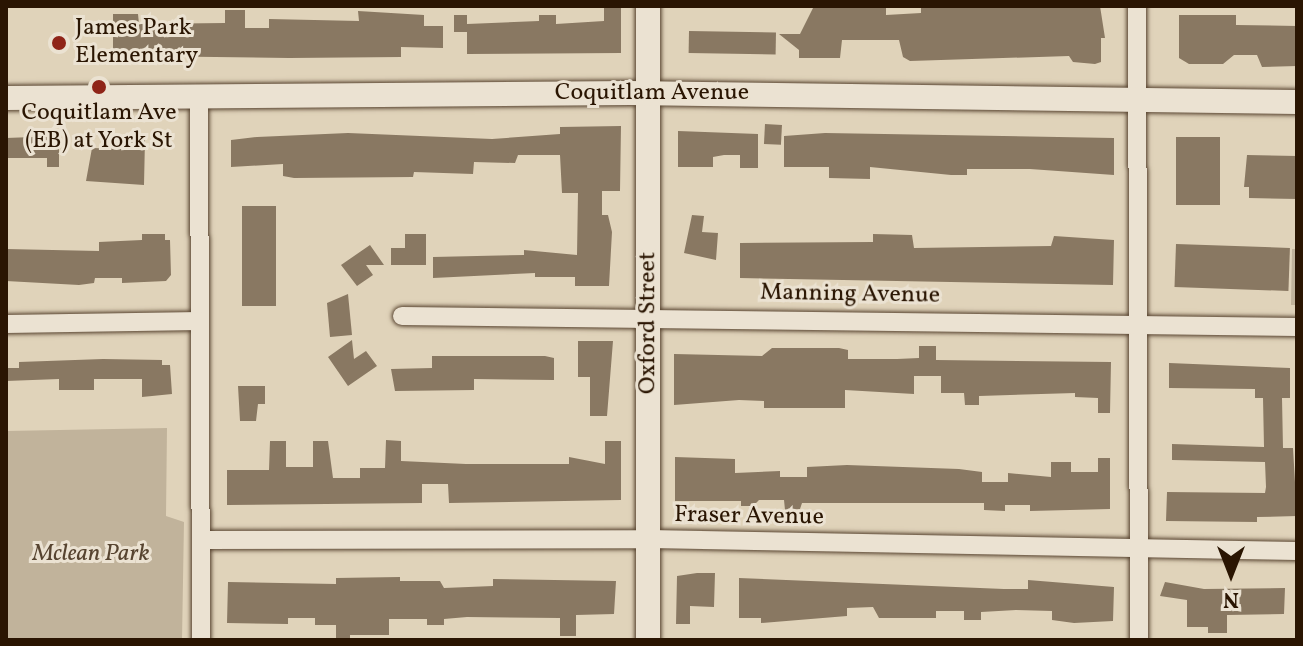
<!DOCTYPE html>
<style>
body{margin:0}
#map{position:relative;width:1303px;height:646px;overflow:hidden;background:#e0d3ba;font-family:Vollkorn,serif}
div>[style]{position:absolute}
.green>*{inset:0;background:#c1b39b}
.building>*{inset:0;background:#897862;transform-origin:0 0}
.roads{filter:drop-shadow(0 0 2px #584430) drop-shadow(0 0 2px #584430)}
.street>*{height:18px;margin:-9px;padding:0 9px;transform-origin:9px;border-radius:9px;background:#ebe2d2}
.secondary>*{height:24px;margin:-12px;padding:0 12px;transform-origin:12px;border-radius:12px;background:#ebe2d2}
.dots>*{width:22px;height:22px;translate:-50% -50%;box-sizing:border-box;border:4px solid #ebe2d2;border-radius:50%}
span{translate:-50% -50%;white-space:nowrap;text-align:center;line-height:1.15;-webkit-text-stroke:6px #ebe2d2;paint-order:stroke}
.poi-label{font-size:24px;color:#2a1502}
.left{translate:0 -50%;text-align:left}
.street-label{font-size:24px;color:#2a1502}
.park-label{font-size:24px;color:#574430;font-style:italic}
.frame{position:absolute;inset:0;border:8px solid #2a1502;pointer-events:none}
.north{position:absolute;left:1191px;top:534px;width:80px;height:80px;-webkit-text-stroke:6px #ebe2d2;paint-order:stroke;rotate:180deg;font-size:22px;font-weight:700;line-height:32px;text-align:center;color:#2a1502}
.north::after{content:'';display:block;margin:auto;width:28px;height:36px;background:#2a1502;clip-path:polygon(50% 0,100% 100%,50% 72%,0 100%)}
</style>
<div id="map">
<div class="green">
<i style="clip-path:polygon(1292px 249px,1297px 249px,1297px 305px,1291px 305px)"></i>
<i style="clip-path:polygon(167px 428px,166px 516px,184px 522px,182px 640px,6px 640px,6px 431px)"></i>
</div>
<div class="building">
<i style="clip-path:polygon(604px 6px,621px 6px,621px 53px,467px 54px,467px 24px,539px 21px,539px 15px,556px 15px,556px 24px,604px 21px)"></i>
<i style="clip-path:polygon(814px 6px,886px 6px,886px 15px,921px 13px,921px 6px,1100px 6px,1105px 38px,1101px 38px,1101px 62px,1095px 64px,1073px 62px,1069px 56px,910px 61px,903px 57px,899px 40px,842px 40px,840px 58px,799px 58px,799px 50px,779px 34px,800px 34px)"></i>
<i style="clip-path:polygon(225px 10px,245px 10px,245px 28px,269px 28px,269px 19px,359px 21px,358px 11px,424px 15px,424px 26px,443px 26px,443px 48px,401px 47px,401px 57px,289px 58px,134px 56px,134px 51px,113px 51px,113px 14px,138px 14px,139px 24px,225px 23px)"></i>
<i style="left:467px;top:15px;width:17px;height:13px;rotate:90deg"></i>
<i style="clip-path:polygon(1179px 15px,1236px 15px,1236px 25px,1297px 26px,1297px 66px,1262px 67px,1257px 55px,1234px 55px,1223px 64px,1189px 64px,1179px 58px)"></i>
<i style="left:689px;top:31px;width:87px;height:22px;rotate:1deg"></i>
<i style="left:765px;top:124px;width:17px;height:20px;rotate:3deg"></i>
<i style="clip-path:polygon(621px 126px,620px 191px,602px 191px,602px 215px,608px 215px,612px 232px,609px 286px,575px 286px,575px 277px,535px 277px,535px 273px,433px 278px,433px 257px,524px 255px,524px 250px,577px 255px,578px 193px,562px 193px,560px 155px,518px 155px,515px 163px,474px 162px,473px 174px,414px 172px,413px 177px,294px 178px,283px 176px,283px 164px,231px 167px,231px 140px,257px 137px,348px 133px,492px 139px,560px 134px,560px 127px)"></i>
<i style="clip-path:polygon(678px 131px,758px 134px,758px 168px,740px 168px,740px 155px,724px 155px,713px 157px,713px 167px,678px 167px)"></i>
<i style="clip-path:polygon(825px 133px,1114px 138px,1114px 175px,1030px 169px,967px 169px,967px 175px,951px 175px,870px 167px,870px 179px,829px 178px,829px 167px,784px 167px,784px 136px)"></i>
<i style="clip-path:polygon(59px 136px,59px 167px,47px 167px,47px 158px,6px 158px,6px 138px)"></i>
<i style="left:1176px;top:137px;width:44px;height:68px"></i>
<i style="clip-path:polygon(125px 139px,145px 139px,144px 185px,86px 181px,92px 148px,125px 149px)"></i>
<i style="clip-path:polygon(1247px 155px,1297px 156px,1297px 199px,1249px 198px,1249px 187px,1244px 187px)"></i>
<i style="left:242px;top:206px;width:34px;height:100px"></i>
<i style="clip-path:polygon(692px 215px,704px 216px,702px 232px,718px 233px,716px 260px,684px 253px)"></i>
<i style="clip-path:polygon(142px 234px,165px 234px,165px 240px,170px 240px,171px 275px,166px 281px,122px 283px,122px 278px,95px 278px,94px 283px,79px 285px,6px 281px,6px 249px,99px 251px,99px 242px,142px 240px)"></i>
<i style="clip-path:polygon(405px 234px,426px 234px,426px 265px,391px 265px,391px 248px,405px 248px)"></i>
<i style="clip-path:polygon(873px 234px,912px 235px,914px 248px,1051px 246px,1054px 236px,1114px 240px,1113px 285px,740px 278px,740px 243px,873px 242px)"></i>
<i style="left:1176px;top:244px;width:114px;height:43px;rotate:2deg"></i>
<i style="clip-path:polygon(370px 245px,384px 265px,366px 265px,373px 275px,357px 286px,341px 265px)"></i>
<i style="clip-path:polygon(348px 294px,352px 335px,330px 337px,327px 303px)"></i>
<i style="clip-path:polygon(352px 340px,354px 359px,366px 351px,377px 366px,348px 386px,328px 357px)"></i>
<i style="clip-path:polygon(578px 341px,613px 341px,607px 416px,590px 416px,590px 377px,578px 377px)"></i>
<i style="clip-path:polygon(919px 346px,936px 346px,936px 360px,1111px 362px,1110px 413px,1098px 413px,1098px 398px,1075px 397px,1075px 393px,979px 396px,979px 405px,965px 405px,964px 393px,941px 393px,941px 376px,914px 376px,914px 394px,845px 390px,845px 408px,764px 408px,764px 401px,739px 400px,674px 405px,674px 354px,762px 356px,772px 348px,839px 348px,848px 350px,848px 359px,897px 359px,919px 358px)"></i>
<i style="clip-path:polygon(432px 356px,545px 356px,554px 358px,554px 380px,474px 379px,474px 390px,395px 391px,391px 369px,432px 368px)"></i>
<i style="clip-path:polygon(103px 359px,162px 360px,162px 365px,170px 365px,172px 394px,142px 397px,142px 379px,94px 379px,94px 390px,59px 390px,59px 379px,6px 381px,6px 368px,19px 368px,19px 362px)"></i>
<i style="clip-path:polygon(1169px 363px,1290px 368px,1290px 398px,1282px 398px,1283px 448px,1293px 448px,1297px 516px,1257px 517px,1257px 522px,1166px 521px,1167px 492px,1265px 493px,1266px 487px,1265px 462px,1172px 460px,1172px 444px,1264px 447px,1263px 398px,1255px 398px,1255px 389px,1169px 388px)"></i>
<i style="clip-path:polygon(238px 386px,265px 386px,265px 404px,258px 404px,256px 421px,240px 421px)"></i>
<i style="clip-path:polygon(386px 440px,401px 441px,401px 461px,466px 464px,569px 464px,569px 457px,605px 464px,605px 441px,621px 441px,621px 500px,449px 503px,448px 484px,422px 484px,422px 503px,227px 505px,227px 470px,269px 470px,270px 441px,286px 441px,286px 467px,313px 467px,313px 441px,328px 441px,333px 478px,360px 478px,360px 468px,385px 468px)"></i>
<i style="clip-path:polygon(675px 457px,735px 459px,735px 473px,780px 471px,780px 477px,807px 477px,807px 467px,847px 465px,959px 469px,982px 472px,982px 482px,1008px 482px,1008px 473px,1051px 477px,1051px 462px,1071px 462px,1071px 472px,1098px 472px,1098px 458px,1110px 458px,1110px 509px,1030px 511px,1030px 505px,1005px 505px,1005px 511px,984px 510px,984px 503px,802px 503px,800px 509px,785px 510px,784px 500px,759px 500px,753px 506px,741px 506px,741px 501px,675px 501px)"></i>
<i style="clip-path:polygon(697px 573px,715px 573px,714px 607px,690px 606px,690px 624px,676px 624px,677px 576px)"></i>
<i style="clip-path:polygon(400px 577px,400px 581px,440px 581px,444px 588px,493px 586px,493px 579px,616px 581px,614px 614px,576px 615px,576px 636px,560px 636px,560px 618px,467px 617px,444px 619px,444px 625px,427px 625px,427px 619px,389px 619px,389px 635px,350px 635px,350px 640px,336px 640px,336px 625px,315px 625px,315px 618px,288px 618px,288px 624px,227px 623px,228px 582px,336px 584px,336px 578px)"></i>
<i style="clip-path:polygon(739px 578px,1004px 589px,1028px 589px,1028px 580px,1114px 587px,1113px 621px,1074px 623px,1052px 620px,1052px 611px,1016px 610px,981px 612px,981px 620px,964px 620px,964px 611px,936px 611px,936px 618px,879px 618px,873px 607px,847px 608px,847px 616px,761px 623px,761px 618px,739px 618px)"></i>
<i style="clip-path:polygon(1165px 582px,1204px 589px,1285px 588px,1284px 614px,1227px 615px,1227px 633px,1208px 633px,1208px 627px,1187px 627px,1187px 600px,1160px 596px)"></i>
</div>
<div class="roads">
<div class="street">
<i style="left:1137px;top:6px;width:634px;rotate:89.82deg"></i>
<i style="left:199px;top:95px;width:545px;rotate:89.79deg"></i>
<i style="left:402px;top:316px;width:895px;rotate:0.7deg"></i>
<i style="left:6px;top:324px;width:194px;rotate:-0.9deg"></i>
<i style="left:201px;top:540px;width:448px;rotate:-0.1deg"></i>
<i style="left:649px;top:539px;width:648px;rotate:1.06deg"></i>
</div>
<div class="secondary">
<i style="left:648px;top:6px;width:634px;rotate:90deg"></i>
<i style="left:6px;top:98px;width:624px;rotate:-0.46deg"></i>
<i style="left:630px;top:93px;width:667px;rotate:0.77deg"></i>
</div>
</div>
<div class="dots">
<i style="left:59px;top:43px;background:#8f2418"></i>
<i style="left:99px;top:87px;background:#8f2418"></i>
</div>
<div class="poi-label">
<span class="left" style="left:75px;top:43px">James Park<br>Elementary</span>
<span style="left:99px;top:128px">Coquitlam Ave<br>(EB) at York St</span>
</div>
<div class="street-label">
<span style="left:652px;top:94px">Coquitlam Avenue</span>
<span style="left:850px;top:295px;rotate:1deg">Manning Avenue</span>
<span style="left:649px;top:323px;rotate:-90deg">Oxford Street</span>
<span style="left:749px;top:517px;rotate:1deg">Fraser Avenue</span>
</div>
<div class="park-label">
<span style="left:91px;top:555px">Mclean Park</span>
</div>
<div class="frame"></div>
<div class="north">N</div>
</div>
